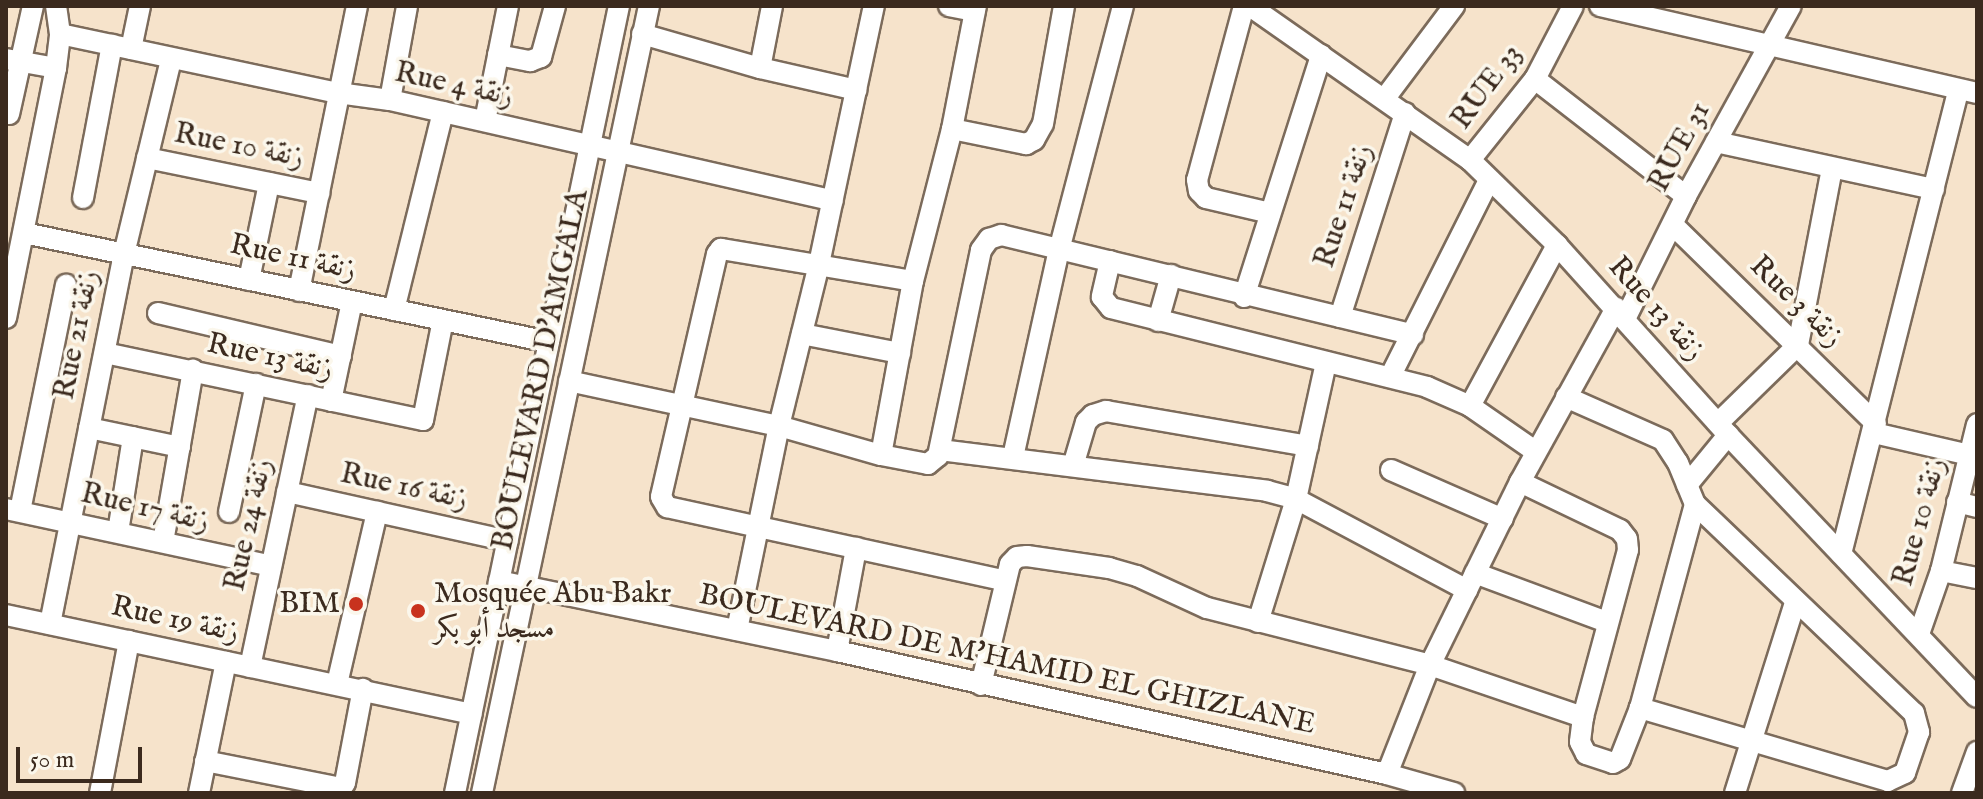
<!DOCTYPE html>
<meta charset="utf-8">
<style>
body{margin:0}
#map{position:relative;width:1983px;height:799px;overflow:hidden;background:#f6e3cb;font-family:"IM FELL English",Amiri,serif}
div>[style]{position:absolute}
.roads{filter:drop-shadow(2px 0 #7c6b5b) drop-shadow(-2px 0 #7c6b5b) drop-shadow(0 2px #7c6b5b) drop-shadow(0 -2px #7c6b5b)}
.minor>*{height:20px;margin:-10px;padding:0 10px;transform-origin:10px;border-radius:10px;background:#fff}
.dots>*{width:22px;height:22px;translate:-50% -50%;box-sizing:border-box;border:4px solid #fbf7ec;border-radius:50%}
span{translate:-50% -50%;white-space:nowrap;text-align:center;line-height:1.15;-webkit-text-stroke:7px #fbf7ec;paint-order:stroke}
.street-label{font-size:30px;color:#3b2a1e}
.poi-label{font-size:30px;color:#3b2a1e}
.left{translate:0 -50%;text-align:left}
.right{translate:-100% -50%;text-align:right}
.frame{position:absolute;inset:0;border:8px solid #3b2a1e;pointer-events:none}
.scale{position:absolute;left:16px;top:747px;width:126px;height:36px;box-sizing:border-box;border:4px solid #3b2a1e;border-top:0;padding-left:10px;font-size:24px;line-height:28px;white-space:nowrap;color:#3b2a1e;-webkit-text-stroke:6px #fbf7ec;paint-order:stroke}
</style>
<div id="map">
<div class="roads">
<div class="minor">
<i style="left:949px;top:6px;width:26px;rotate:11deg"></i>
<i style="left:1244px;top:6px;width:180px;rotate:105.1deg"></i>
<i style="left:1197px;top:180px;width:11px;rotate:80deg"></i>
<i style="left:1199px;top:191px;width:10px;rotate:45deg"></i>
<i style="left:1206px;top:198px;width:66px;rotate:13.2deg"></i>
<i style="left:1250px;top:6px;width:269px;rotate:35deg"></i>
<i style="left:1470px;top:160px;width:122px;rotate:44.3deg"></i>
<i style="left:1557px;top:245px;width:256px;rotate:48deg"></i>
<i style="left:1728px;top:435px;width:361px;rotate:46.5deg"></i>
<i style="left:1600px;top:6px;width:387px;rotate:13deg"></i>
<i style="left:60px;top:34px;width:284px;rotate:12deg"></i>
<i style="left:338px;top:93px;width:52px;rotate:7.7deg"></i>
<i style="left:390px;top:100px;width:454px;rotate:12.8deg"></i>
<i style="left:642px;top:34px;width:123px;rotate:16.1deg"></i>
<i style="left:760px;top:68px;width:99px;rotate:12.8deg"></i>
<i style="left:131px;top:49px;width:44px;rotate:-78.2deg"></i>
<i style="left:498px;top:55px;width:33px;rotate:11deg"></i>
<i style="left:530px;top:61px;width:12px;rotate:-20deg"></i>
<i style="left:541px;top:57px;width:53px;rotate:-74.6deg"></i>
<i style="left:6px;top:59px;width:51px;rotate:10.2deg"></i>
<i style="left:760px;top:68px;width:63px;rotate:-79deg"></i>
<i style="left:1535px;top:79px;width:191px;rotate:37.8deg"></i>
<i style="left:1385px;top:98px;width:115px;rotate:-53.1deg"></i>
<i style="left:390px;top:100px;width:96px;rotate:-79.7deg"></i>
<i style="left:9px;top:114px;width:111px;rotate:-77.5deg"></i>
<i style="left:485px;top:121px;width:117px;rotate:-78.7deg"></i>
<i style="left:952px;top:129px;width:76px;rotate:11.5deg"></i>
<i style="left:1026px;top:144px;width:9px;rotate:-27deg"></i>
<i style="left:1034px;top:140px;width:18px;rotate:-61deg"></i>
<i style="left:1043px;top:124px;width:120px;rotate:-79.9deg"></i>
<i style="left:1716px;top:142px;width:223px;rotate:12.2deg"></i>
<i style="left:147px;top:158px;width:176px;rotate:11.5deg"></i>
<i style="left:1470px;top:160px;width:104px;rotate:-51.3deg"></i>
<i style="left:1535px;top:79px;width:82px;rotate:-62.5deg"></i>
<i style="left:83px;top:198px;width:156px;rotate:-79.3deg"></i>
<i style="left:1673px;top:225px;width:284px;rotate:44.4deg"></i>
<i style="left:24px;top:233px;width:536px;rotate:11.73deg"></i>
<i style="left:1110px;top:261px;width:37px;rotate:103deg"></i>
<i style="left:1102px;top:297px;width:14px;rotate:51deg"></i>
<i style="left:1111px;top:308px;width:326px;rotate:14deg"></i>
<i style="left:1427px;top:387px;width:47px;rotate:23.8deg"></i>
<i style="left:1470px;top:406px;width:79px;rotate:34.7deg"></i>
<i style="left:249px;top:280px;width:99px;rotate:-78.3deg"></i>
<i style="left:913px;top:281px;width:195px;rotate:-170.5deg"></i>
<i style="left:721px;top:249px;width:6px;rotate:129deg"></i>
<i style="left:717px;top:254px;width:249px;rotate:103deg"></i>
<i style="left:661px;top:497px;width:12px;rotate:59deg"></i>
<i style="left:667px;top:507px;width:346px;rotate:12.3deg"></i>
<i style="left:299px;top:291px;width:291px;rotate:-78.5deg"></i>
<i style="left:1244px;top:297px;width:254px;rotate:-72.3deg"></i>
<i style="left:394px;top:310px;width:204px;rotate:-76.1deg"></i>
<i style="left:158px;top:313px;width:188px;rotate:13.2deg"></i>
<i style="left:1340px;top:317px;width:214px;rotate:-72.3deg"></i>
<i style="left:6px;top:318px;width:255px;rotate:-78.7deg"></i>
<i style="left:56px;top:68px;width:34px;rotate:-83deg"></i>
<i style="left:60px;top:34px;width:28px;rotate:-98deg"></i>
<i style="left:1625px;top:319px;width:137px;rotate:-63.6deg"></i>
<i style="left:1686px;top:196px;width:217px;rotate:-61.1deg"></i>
<i style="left:1158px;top:321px;width:48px;rotate:-74.2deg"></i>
<i style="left:802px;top:334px;width:100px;rotate:11deg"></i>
<i style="left:105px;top:353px;width:325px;rotate:11.9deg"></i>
<i style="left:423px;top:420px;width:102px;rotate:-78.7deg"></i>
<i style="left:1390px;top:377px;width:220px;rotate:-63.3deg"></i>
<i style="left:569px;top:381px;width:215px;rotate:12.1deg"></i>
<i style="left:779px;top:426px;width:106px;rotate:15.9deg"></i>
<i style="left:881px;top:455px;width:48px;rotate:10.8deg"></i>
<i style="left:928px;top:464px;width:13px;rotate:-39deg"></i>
<i style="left:938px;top:456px;width:210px;rotate:-78.2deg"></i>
<i style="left:981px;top:250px;width:14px;rotate:-54deg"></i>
<i style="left:989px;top:239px;width:13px;rotate:-18deg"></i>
<i style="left:1001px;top:235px;width:424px;rotate:13.6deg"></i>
<i style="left:1566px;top:397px;width:106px;rotate:23.9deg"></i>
<i style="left:1663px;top:440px;width:27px;rotate:57deg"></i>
<i style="left:1678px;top:463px;width:44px;rotate:67.5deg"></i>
<i style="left:1695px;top:504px;width:303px;rotate:43.7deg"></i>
<i style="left:1914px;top:713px;width:20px;rotate:75deg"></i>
<i style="left:1919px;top:732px;width:43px;rotate:108.9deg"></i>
<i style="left:1905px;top:773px;width:19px;rotate:155deg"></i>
<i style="left:1888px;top:781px;width:259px;rotate:-163.6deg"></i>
<i style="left:331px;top:401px;width:102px;rotate:-78.1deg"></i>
<i style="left:1470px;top:406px;width:183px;rotate:-61.6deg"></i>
<i style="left:1718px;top:423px;width:112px;rotate:-44.3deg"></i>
<i style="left:1798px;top:345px;width:179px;rotate:-79.1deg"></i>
<i style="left:89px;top:428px;width:93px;rotate:11.8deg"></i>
<i style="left:1874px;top:433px;width:98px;rotate:13deg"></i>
<i style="left:940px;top:450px;width:330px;rotate:7.1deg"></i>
<i style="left:1267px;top:491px;width:30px;rotate:15deg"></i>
<i style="left:1296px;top:499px;width:194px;rotate:28deg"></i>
<i style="left:881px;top:455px;width:177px;rotate:-79.6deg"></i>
<i style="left:913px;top:281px;width:157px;rotate:-75.6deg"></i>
<i style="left:952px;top:129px;width:125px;rotate:-79deg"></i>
<i style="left:1013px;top:457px;width:212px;rotate:-77.5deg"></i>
<i style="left:1059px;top:250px;width:252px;rotate:-75.3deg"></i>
<i style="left:1073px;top:466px;width:46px;rotate:-73.5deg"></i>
<i style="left:1086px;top:422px;width:10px;rotate:-45deg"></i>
<i style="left:1093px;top:415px;width:14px;rotate:-17deg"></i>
<i style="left:1106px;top:411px;width:205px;rotate:9.8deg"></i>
<i style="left:1391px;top:470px;width:122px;rotate:23.6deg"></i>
<i style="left:1520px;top:482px;width:111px;rotate:25.6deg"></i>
<i style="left:1620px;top:530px;width:11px;rotate:52deg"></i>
<i style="left:1627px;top:539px;width:11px;rotate:85deg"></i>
<i style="left:1628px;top:550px;width:173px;rotate:105.1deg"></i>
<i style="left:1583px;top:717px;width:25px;rotate:97deg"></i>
<i style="left:1580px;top:742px;width:13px;rotate:63deg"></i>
<i style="left:1586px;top:754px;width:28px;rotate:18deg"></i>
<i style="left:1613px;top:763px;width:8px;rotate:-30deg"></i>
<i style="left:1620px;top:759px;width:55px;rotate:-68.6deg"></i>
<i style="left:1640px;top:708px;width:211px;rotate:-74.9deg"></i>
<i style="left:1687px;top:485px;width:65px;rotate:-50.6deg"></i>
<i style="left:287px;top:492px;width:226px;rotate:12.5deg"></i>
<i style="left:1957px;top:502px;width:21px;rotate:14deg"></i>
<i style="left:6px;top:509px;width:271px;rotate:12.1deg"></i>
<i style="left:20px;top:511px;width:231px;rotate:-78.5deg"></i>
<i style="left:229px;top:512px;width:131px;rotate:-78.1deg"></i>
<i style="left:118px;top:532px;width:96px;rotate:-81deg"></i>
<i style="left:163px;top:542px;width:175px;rotate:-80.1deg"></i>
<i style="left:1841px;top:554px;width:479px;rotate:-75.8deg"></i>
<i style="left:1941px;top:571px;width:37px;rotate:11deg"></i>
<i style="left:1475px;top:573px;width:141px;rotate:20.4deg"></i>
<i style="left:499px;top:581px;width:345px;rotate:11.7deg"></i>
<i style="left:837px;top:651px;width:564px;rotate:12.61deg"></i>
<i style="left:1387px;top:774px;width:70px;rotate:15.8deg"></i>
<i style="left:6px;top:615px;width:476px;rotate:12deg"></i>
<i style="left:1258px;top:622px;width:129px;rotate:-72.8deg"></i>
<i style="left:1296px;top:499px;width:140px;rotate:-77.6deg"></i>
<i style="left:50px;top:624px;width:377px;rotate:-78.7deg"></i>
<i style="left:124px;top:254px;width:201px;rotate:-76.4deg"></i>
<i style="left:737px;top:630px;width:208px;rotate:-78.4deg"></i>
<i style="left:779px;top:426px;width:167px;rotate:-76.1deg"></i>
<i style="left:819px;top:264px;width:264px;rotate:-78deg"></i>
<i style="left:1919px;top:634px;width:67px;rotate:-70.8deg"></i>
<i style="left:1941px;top:571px;width:151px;rotate:-76.2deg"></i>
<i style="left:837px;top:651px;width:105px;rotate:-79.5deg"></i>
<i style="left:250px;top:667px;width:278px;rotate:-78deg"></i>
<i style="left:337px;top:684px;width:177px;rotate:-76.9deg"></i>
<i style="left:981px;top:685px;width:124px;rotate:-76.5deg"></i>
<i style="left:1010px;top:564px;width:10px;rotate:-45deg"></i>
<i style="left:1017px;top:557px;width:10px;rotate:-6deg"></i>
<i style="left:1027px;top:556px;width:83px;rotate:8.3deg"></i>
<i style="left:1109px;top:568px;width:29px;rotate:16deg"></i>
<i style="left:1137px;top:576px;width:77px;rotate:24.6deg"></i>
<i style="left:1207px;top:608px;width:230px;rotate:14.3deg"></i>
<i style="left:1430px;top:665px;width:162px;rotate:18.8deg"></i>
<i style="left:205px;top:761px;width:139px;rotate:11.2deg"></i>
<i style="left:341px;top:788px;width:6px;rotate:-51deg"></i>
<i style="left:345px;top:783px;width:96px;rotate:-79.2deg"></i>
<i style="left:1387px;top:774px;width:117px;rotate:-68.5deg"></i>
<i style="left:1430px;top:665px;width:204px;rotate:-63.8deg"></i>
<i style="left:1520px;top:482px;width:199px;rotate:-61.1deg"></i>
<i style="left:100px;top:793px;width:155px;rotate:-79.2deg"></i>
<i style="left:199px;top:793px;width:134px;rotate:-78.4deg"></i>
<i style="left:455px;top:793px;width:804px;rotate:-78.23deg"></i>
<i style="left:482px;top:793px;width:805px;rotate:-78.02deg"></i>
<i style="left:1735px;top:793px;width:199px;rotate:-72.5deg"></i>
<i style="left:1962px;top:793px;width:44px;rotate:-69.9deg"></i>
</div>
</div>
<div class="dots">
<i style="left:356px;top:604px;background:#c8321e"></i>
<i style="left:418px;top:611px;background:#c8321e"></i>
</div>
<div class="street-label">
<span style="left:454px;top:85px;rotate:12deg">Rue 4 زنقة</span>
<span style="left:1487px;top:87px;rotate:-54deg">RUE 33</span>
<span style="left:239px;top:146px;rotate:11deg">Rue 10 زنقة</span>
<span style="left:1680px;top:147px;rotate:-62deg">RUE 31</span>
<span style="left:1344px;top:206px;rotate:-72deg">Rue 11 زنقة</span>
<span style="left:293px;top:258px;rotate:12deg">Rue 11 زنقة</span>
<span style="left:1796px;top:302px;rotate:44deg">Rue 3 زنقة</span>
<span style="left:1656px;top:309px;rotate:48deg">Rue 13 زنقة</span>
<span style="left:77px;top:335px;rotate:-79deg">Rue 21 زنقة</span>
<span style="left:270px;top:357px;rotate:12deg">Rue 13 زنقة</span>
<span style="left:541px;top:370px;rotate:-78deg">BOULEVARD D'AMGALA</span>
<span style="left:404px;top:487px;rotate:12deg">Rue 16 زنقة</span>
<span style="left:145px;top:508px;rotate:13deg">Rue 17 زنقة</span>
<span style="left:1920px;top:522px;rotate:-75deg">Rue 10 زنقة</span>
<span style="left:249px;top:525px;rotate:-78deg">Rue 24 زنقة</span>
<span style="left:175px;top:620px;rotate:12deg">Rue 19 زنقة</span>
<span style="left:1007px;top:660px;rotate:12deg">BOULEVARD DE M'HAMID EL GHIZLANE</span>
</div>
<div class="poi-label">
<span class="left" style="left:434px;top:611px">Mosquée Abu Bakr<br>مسجد أبو بكر</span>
<span class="right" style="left:340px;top:604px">BIM</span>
</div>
<div class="frame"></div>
<div class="scale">50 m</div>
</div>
